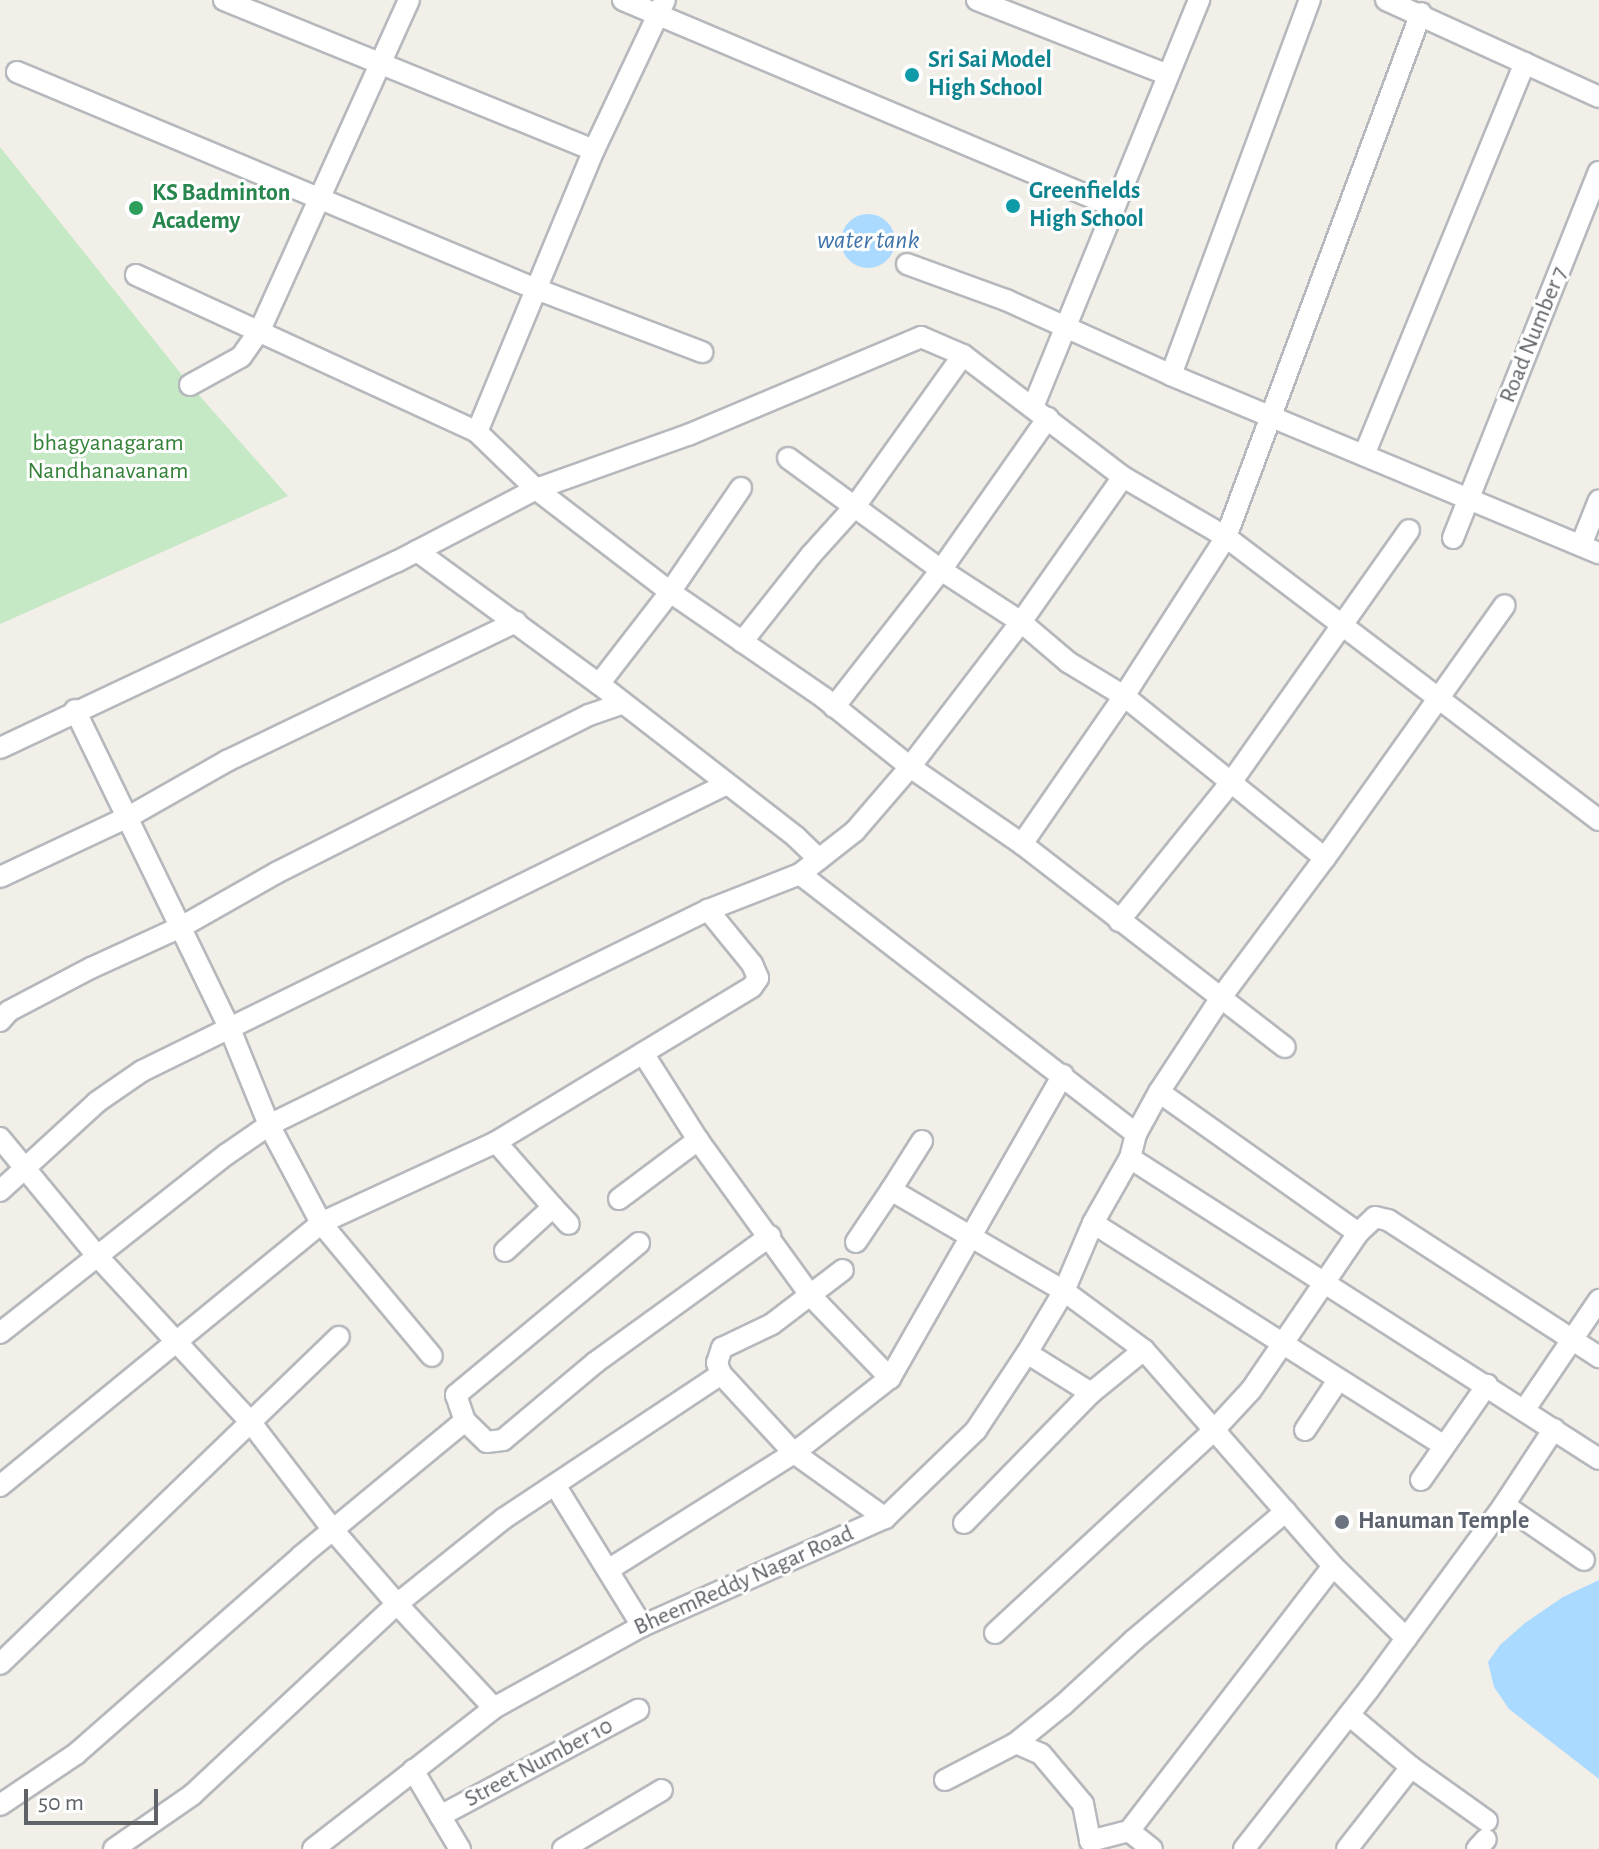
<!DOCTYPE html>
<style>
body{margin:0}
#map{position:relative;width:1599px;height:1849px;overflow:hidden;background:#f1efe8;font-family:"Alegreya Sans",sans-serif}
div>[style]{position:absolute}
.green>*{inset:0;background:#c5e8c5}
.water>*{inset:0;background:#aadaff}
.round{border-radius:50%}
.roads{filter:drop-shadow(2px 0 #b5b8bc) drop-shadow(-2px 0 #b5b8bc) drop-shadow(0 2px #b5b8bc) drop-shadow(0 -2px #b5b8bc)}
.minor>*{height:20px;margin:-10px;padding:0 10px;transform-origin:10px;border-radius:10px;background:#fff}
.dots>*{width:22px;height:22px;translate:-50% -50%;box-sizing:border-box;border:4px solid #fff;border-radius:50%}
span{translate:-50% -50%;white-space:nowrap;text-align:center;line-height:1.15;-webkit-text-stroke:6px #fff;paint-order:stroke}
.culture-label{font-size:24px;color:#0d838f;font-weight:700}
.left{translate:0 -50%;text-align:left}
.leisure-label{font-size:24px;color:#27864d;font-weight:700}
.street-label{font-size:24px;color:#5f6368}
.park-label{font-size:24px;color:#348238}
.worship-label{font-size:24px;color:#5b616d;font-weight:700}
.water-label{font-size:26px;color:#4174aa;font-style:italic}
.scale{position:absolute;left:24px;top:1789px;width:134px;height:36px;box-sizing:border-box;border:4px solid #5f6368;border-top:0;padding-left:10px;font-size:24px;line-height:28px;white-space:nowrap;color:#5f6368;-webkit-text-stroke:6px #fff;paint-order:stroke}
</style>
<div id="map">
<div class="green">
<i style="clip-path:polygon(0 147px,190px 385px,288px 496px,0 624px)"></i>
</div>
<div class="water">
<i class="round" style="left:841px;top:214px;width:54px;height:54px"></i>
<i style="clip-path:polygon(1599px 1580px,1599px 1779px,1509px 1709px,1494px 1687px,1488px 1662px,1500px 1645px,1525px 1623px,1563px 1597px)"></i>
</div>
<div class="roads">
<div class="minor">
<i style="left:224px;top:0;width:399px;rotate:22.1deg"></i>
<i style="left:623px;top:0;width:531px;rotate:22.84deg"></i>
<i style="left:977px;top:0;width:205px;rotate:21.4deg"></i>
<i style="left:1386px;top:0;width:234px;rotate:24.5deg"></i>
<i style="left:17px;top:72px;width:563px;rotate:22.69deg"></i>
<i style="left:536px;top:289px;width:178px;rotate:20.8deg"></i>
<i style="left:907px;top:264px;width:105px;rotate:20deg"></i>
<i style="left:1006px;top:300px;width:181px;rotate:24.4deg"></i>
<i style="left:1171px;top:375px;width:464px;rotate:22.6deg"></i>
<i style="left:136px;top:275px;width:375px;rotate:24.7deg"></i>
<i style="left:477px;top:432px;width:305px;rotate:-67.5deg"></i>
<i style="left:594px;top:150px;width:166px;rotate:-64.7deg"></i>
<i style="left:1171px;top:375px;width:400px;rotate:-69.7deg"></i>
<i style="left:190px;top:385px;width:58px;rotate:-28.8deg"></i>
<i style="left:241px;top:357px;width:33px;rotate:-55deg"></i>
<i style="left:260px;top:330px;width:362px;rotate:-65.7deg"></i>
<i style="left:1033px;top:407px;width:440px;rotate:-67.8deg"></i>
<i style="left:477px;top:432px;width:82px;rotate:44deg"></i>
<i style="left:536px;top:489px;width:169px;rotate:37.5deg"></i>
<i style="left:670px;top:592px;width:187px;rotate:34.5deg"></i>
<i style="left:824px;top:698px;width:110px;rotate:38.7deg"></i>
<i style="left:910px;top:767px;width:136px;rotate:34.5deg"></i>
<i style="left:1022px;top:844px;width:332px;rotate:37.7deg"></i>
<i style="left:1364px;top:455px;width:424px;rotate:-67.7deg"></i>
<i style="left:788px;top:458px;width:190px;rotate:36.2deg"></i>
<i style="left:941px;top:570px;width:95px;rotate:33deg"></i>
<i style="left:1021px;top:622px;width:62px;rotate:40.4deg"></i>
<i style="left:1068px;top:662px;width:66px;rotate:31.3deg"></i>
<i style="left:1124px;top:696px;width:258px;rotate:38.9deg"></i>
<i style="left:1453px;top:538px;width:394px;rotate:-68.3deg"></i>
<i style="left:1581px;top:545px;width:48px;rotate:-68.2deg"></i>
<i style="left:417px;top:551px;width:225px;rotate:36.2deg"></i>
<i style="left:599px;top:684px;width:249px;rotate:37.8deg"></i>
<i style="left:796px;top:837px;width:32px;rotate:44deg"></i>
<i style="left:742px;top:642px;width:111px;rotate:-51.6deg"></i>
<i style="left:811px;top:555px;width:67px;rotate:-48deg"></i>
<i style="left:856px;top:505px;width:184px;rotate:-54.5deg"></i>
<i style="left:599px;top:684px;width:116px;rotate:-52.3deg"></i>
<i style="left:670px;top:592px;width:126px;rotate:-55.7deg"></i>
<i style="left:834px;top:707px;width:174px;rotate:-52deg"></i>
<i style="left:941px;top:570px;width:186px;rotate:-54.9deg"></i>
<i style="left:75px;top:710px;width:355px;rotate:64.1deg"></i>
<i style="left:230px;top:1029px;width:104px;rotate:67.9deg"></i>
<i style="left:269px;top:1125px;width:111px;rotate:62deg"></i>
<i style="left:321px;top:1223px;width:173px;rotate:50.2deg"></i>
<i style="left:0;top:748px;width:438px;rotate:-25.2deg"></i>
<i style="left:396px;top:562px;width:158px;rotate:-27.5deg"></i>
<i style="left:536px;top:489px;width:161px;rotate:-19.6deg"></i>
<i style="left:688px;top:435px;width:253px;rotate:-22.8deg"></i>
<i style="left:921px;top:337px;width:46px;rotate:23.2deg"></i>
<i style="left:963px;top:355px;width:201px;rotate:37.3deg"></i>
<i style="left:1123px;top:477px;width:119px;rotate:30.2deg"></i>
<i style="left:1226px;top:537px;width:468px;rotate:37.2deg"></i>
<i style="left:1022px;top:844px;width:180px;rotate:-55.4deg"></i>
<i style="left:1124px;top:696px;width:189px;rotate:-57.3deg"></i>
<i style="left:1226px;top:537px;width:559px;rotate:-69.59deg"></i>
<i style="left:800px;top:874px;width:425px;rotate:37.7deg"></i>
<i style="left:1136px;top:1134px;width:48px;rotate:-61.3deg"></i>
<i style="left:1159px;top:1092px;width:115px;rotate:-56.7deg"></i>
<i style="left:1222px;top:996px;width:172px;rotate:-53.3deg"></i>
<i style="left:1325px;top:858px;width:310px;rotate:-54.6deg"></i>
<i style="left:0;top:877px;width:144px;rotate:-25.1deg"></i>
<i style="left:130px;top:816px;width:112px;rotate:-29.6deg"></i>
<i style="left:227px;top:761px;width:321px;rotate:-25.7deg"></i>
<i style="left:1119px;top:921px;width:180px;rotate:-51.1deg"></i>
<i style="left:1232px;top:781px;width:307px;rotate:-54.8deg"></i>
<i style="left:0;top:1021px;width:13px;rotate:-48deg"></i>
<i style="left:9px;top:1011px;width:93px;rotate:-27.7deg"></i>
<i style="left:91px;top:968px;width:99px;rotate:-24.5deg"></i>
<i style="left:181px;top:927px;width:109px;rotate:-29.6deg"></i>
<i style="left:276px;top:873px;width:351px;rotate:-26.8deg"></i>
<i style="left:589px;top:715px;width:36px;rotate:-19deg"></i>
<i style="left:643px;top:1053px;width:103px;rotate:57.7deg"></i>
<i style="left:698px;top:1140px;width:193px;rotate:54.1deg"></i>
<i style="left:811px;top:1296px;width:114px;rotate:46.1deg"></i>
<i style="left:1159px;top:1092px;width:244px;rotate:35.3deg"></i>
<i style="left:1358px;top:1233px;width:23px;rotate:-43deg"></i>
<i style="left:1375px;top:1217px;width:13px;rotate:13deg"></i>
<i style="left:1388px;top:1220px;width:252px;rotate:33deg"></i>
<i style="left:0;top:1138px;width:156px;rotate:50.5deg"></i>
<i style="left:99px;top:1258px;width:226px;rotate:47.3deg"></i>
<i style="left:252px;top:1424px;width:133px;rotate:52.6deg"></i>
<i style="left:333px;top:1530px;width:98px;rotate:49.1deg"></i>
<i style="left:397px;top:1604px;width:142px;rotate:47deg"></i>
<i style="left:496px;top:1142px;width:86px;rotate:48.8deg"></i>
<i style="left:553px;top:1207px;width:65px;rotate:137.5deg"></i>
<i style="left:1130px;top:1158px;width:557px;rotate:32.69deg"></i>
<i style="left:891px;top:1190px;width:58px;rotate:-57.7deg"></i>
<i style="left:0;top:1191px;width:132px;rotate:-42.5deg"></i>
<i style="left:97px;top:1102px;width:55px;rotate:-34.6deg"></i>
<i style="left:142px;top:1071px;width:652px;rotate:-26.13deg"></i>
<i style="left:619px;top:1199px;width:99px;rotate:-36.8deg"></i>
<i style="left:553px;top:1207px;width:23px;rotate:47deg"></i>
<i style="left:1093px;top:1223px;width:416px;rotate:32.4deg"></i>
<i style="left:856px;top:1242px;width:63px;rotate:-56.1deg"></i>
<i style="left:891px;top:1190px;width:200px;rotate:30.3deg"></i>
<i style="left:1064px;top:1291px;width:99px;rotate:36.4deg"></i>
<i style="left:1144px;top:1350px;width:287px;rotate:48.8deg"></i>
<i style="left:1333px;top:1566px;width:103px;rotate:44.6deg"></i>
<i style="left:639px;top:1243px;width:238px;rotate:140.3deg"></i>
<i style="left:456px;top:1395px;width:28px;rotate:71deg"></i>
<i style="left:465px;top:1421px;width:30px;rotate:44deg"></i>
<i style="left:487px;top:1442px;width:16px;rotate:-7deg"></i>
<i style="left:503px;top:1440px;width:121px;rotate:-40deg"></i>
<i style="left:596px;top:1362px;width:215px;rotate:-35.9deg"></i>
<i style="left:0;top:1333px;width:289px;rotate:-38.3deg"></i>
<i style="left:227px;top:1154px;width:51px;rotate:-34.6deg"></i>
<i style="left:269px;top:1125px;width:489px;rotate:-26.1deg"></i>
<i style="left:708px;top:910px;width:99px;rotate:-21.4deg"></i>
<i style="left:800px;top:874px;width:70px;rotate:-38deg"></i>
<i style="left:855px;top:831px;width:84px;rotate:-49.3deg"></i>
<i style="left:910px;top:767px;width:183px;rotate:-52.6deg"></i>
<i style="left:1021px;top:622px;width:177px;rotate:-54.9deg"></i>
<i style="left:721px;top:1374px;width:108px;rotate:47.3deg"></i>
<i style="left:794px;top:1453px;width:112px;rotate:35.5deg"></i>
<i style="left:1091px;top:1393px;width:68px;rotate:-39.1deg"></i>
<i style="left:1525px;top:1409px;width:132px;rotate:-55.8deg"></i>
<i style="left:1305px;top:1430px;width:60px;rotate:-56.6deg"></i>
<i style="left:1421px;top:1480px;width:116px;rotate:-55.2deg"></i>
<i style="left:555px;top:1485px;width:166px;rotate:58.3deg"></i>
<i style="left:0;top:1486px;width:415px;rotate:-39.3deg"></i>
<i style="left:321px;top:1223px;width:193px;rotate:-24.8deg"></i>
<i style="left:496px;top:1142px;width:299px;rotate:-31.2deg"></i>
<i style="left:752px;top:987px;width:11px;rotate:-56deg"></i>
<i style="left:758px;top:978px;width:15px;rotate:-113deg"></i>
<i style="left:752px;top:964px;width:70px;rotate:-129.2deg"></i>
<i style="left:1504px;top:1505px;width:97px;rotate:34.5deg"></i>
<i style="left:964px;top:1523px;width:182px;rotate:-45.7deg"></i>
<i style="left:1091px;top:1393px;width:75px;rotate:-148deg"></i>
<i style="left:608px;top:1570px;width:220px;rotate:-32.2deg"></i>
<i style="left:794px;top:1453px;width:122px;rotate:-38deg"></i>
<i style="left:890px;top:1378px;width:349px;rotate:-60.3deg"></i>
<i style="left:995px;top:1633px;width:299px;rotate:-42.8deg"></i>
<i style="left:1214px;top:1430px;width:54px;rotate:-47.2deg"></i>
<i style="left:1251px;top:1390px;width:190px;rotate:-55.7deg"></i>
<i style="left:0;top:1664px;width:471px;rotate:-44deg"></i>
<i style="left:1016px;top:1743px;width:27px;rotate:24deg"></i>
<i style="left:1041px;top:1754px;width:65px;rotate:50deg"></i>
<i style="left:1083px;top:1804px;width:38px;rotate:79deg"></i>
<i style="left:1090px;top:1841px;width:40px;rotate:-14.4deg"></i>
<i style="left:1129px;top:1831px;width:334px;rotate:-52.4deg"></i>
<i style="left:1411px;top:1767px;width:93px;rotate:35.4deg"></i>
<i style="left:413px;top:1770px;width:92px;rotate:59.3deg"></i>
<i style="left:945px;top:1780px;width:80px;rotate:-27.5deg"></i>
<i style="left:1016px;top:1743px;width:60px;rotate:-39deg"></i>
<i style="left:1063px;top:1705px;width:96px;rotate:-42.5deg"></i>
<i style="left:1134px;top:1640px;width:199px;rotate:-40.3deg"></i>
<i style="left:0;top:1805px;width:92px;rotate:-33.9deg"></i>
<i style="left:76px;top:1754px;width:300px;rotate:-41.3deg"></i>
<i style="left:301px;top:1556px;width:212px;rotate:-39.5deg"></i>
<i style="left:440px;top:1816px;width:225px;rotate:-28.2deg"></i>
<i style="left:1129px;top:1831px;width:29px;rotate:38deg"></i>
<i style="left:114px;top:1849px;width:95px;rotate:-34.7deg"></i>
<i style="left:192px;top:1795px;width:280px;rotate:-43deg"></i>
<i style="left:397px;top:1604px;width:136px;rotate:-38.7deg"></i>
<i style="left:503px;top:1519px;width:262px;rotate:-33.6deg"></i>
<i style="left:721px;top:1374px;width:12px;rotate:-110deg"></i>
<i style="left:717px;top:1363px;width:16px;rotate:-72deg"></i>
<i style="left:722px;top:1348px;width:55px;rotate:-25.6deg"></i>
<i style="left:772px;top:1324px;width:89px;rotate:-37.3deg"></i>
<i style="left:313px;top:1849px;width:229px;rotate:-37.9deg"></i>
<i style="left:494px;top:1708px;width:169px;rotate:-29deg"></i>
<i style="left:642px;top:1626px;width:266px;rotate:-24deg"></i>
<i style="left:885px;top:1518px;width:127px;rotate:-44deg"></i>
<i style="left:976px;top:1430px;width:92px;rotate:-56.5deg"></i>
<i style="left:1027px;top:1353px;width:72px;rotate:-59.2deg"></i>
<i style="left:1064px;top:1291px;width:74px;rotate:-66.9deg"></i>
<i style="left:1093px;top:1223px;width:75px;rotate:-60.4deg"></i>
<i style="left:1130px;top:1158px;width:25px;rotate:-76deg"></i>
<i style="left:563px;top:1849px;width:115px;rotate:-30.8deg"></i>
<i style="left:1244px;top:1849px;width:203px;rotate:-52deg"></i>
<i style="left:1369px;top:1689px;width:228px;rotate:-53.7deg"></i>
<i style="left:1504px;top:1505px;width:91px;rotate:-56.7deg"></i>
<i style="left:1347px;top:1849px;width:104px;rotate:-52deg"></i>
<i style="left:1411px;top:1767px;width:81px;rotate:-140deg"></i>
<i style="left:1477px;top:1849px;width:13px;rotate:-48deg"></i>
</div>
</div>
<div class="dots">
<i style="left:912px;top:75px;background:#0f9aa8"></i>
<i style="left:1013px;top:206px;background:#0f9aa8"></i>
<i style="left:136px;top:208px;background:#2e9e5b"></i>
<i style="left:1342px;top:1522px;background:#6b7280"></i>
</div>
<div class="culture-label">
<span class="left" style="left:928px;top:75px">Sri Sai Model<br>High School</span>
<span class="left" style="left:1029px;top:206px">Greenfields<br>High School</span>
</div>
<div class="leisure-label">
<span class="left" style="left:152px;top:208px">KS Badminton<br>Academy</span>
</div>
<div class="street-label">
<span style="left:1534px;top:335px;rotate:-68deg">Road Number 7</span>
<span style="left:744px;top:1581px;rotate:-24deg">BheemReddy Nagar Road</span>
<span style="left:539px;top:1763px;rotate:-28deg">Street Number 10</span>
</div>
<div class="park-label">
<span style="left:108px;top:458px">bhagyanagaram<br>Nandhanavanam</span>
</div>
<div class="worship-label">
<span class="left" style="left:1358px;top:1522px">Hanuman Temple</span>
</div>
<div class="water-label">
<span style="left:868px;top:241px">water tank</span>
</div>
<div class="scale">50 m</div>
</div>
